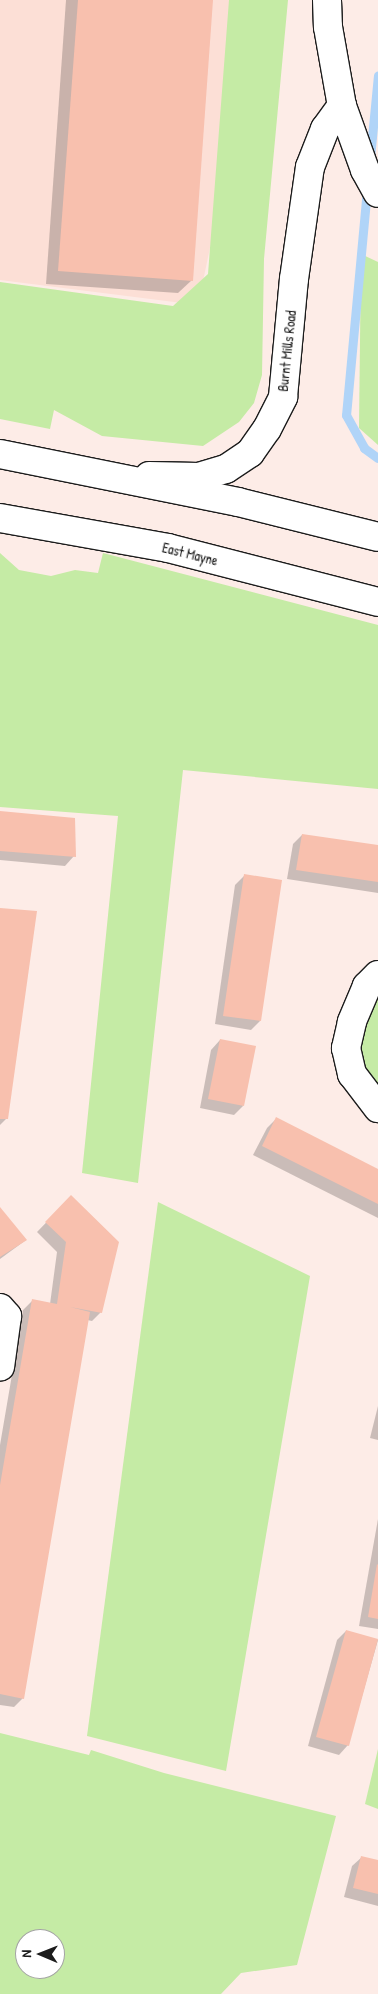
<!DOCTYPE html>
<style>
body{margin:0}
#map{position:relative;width:378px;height:1994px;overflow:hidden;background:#fdece7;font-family:"Patrick Hand",sans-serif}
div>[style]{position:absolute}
.built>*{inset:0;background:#fcdfd6}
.green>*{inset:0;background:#c5eba5}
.shadow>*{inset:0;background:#0003}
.stream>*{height:9px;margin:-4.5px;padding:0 4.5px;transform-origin:4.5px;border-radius:4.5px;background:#b0d4f8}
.building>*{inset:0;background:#f8c0ae}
.roads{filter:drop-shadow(1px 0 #1c1c1c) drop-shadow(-1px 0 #1c1c1c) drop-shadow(0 1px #1c1c1c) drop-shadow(0 -1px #1c1c1c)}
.minor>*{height:28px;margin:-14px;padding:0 14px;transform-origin:14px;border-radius:14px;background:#fff}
.tertiary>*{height:28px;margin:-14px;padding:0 14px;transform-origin:14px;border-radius:14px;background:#fff}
.primary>*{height:28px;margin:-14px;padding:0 14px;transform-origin:14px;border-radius:14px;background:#fff}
span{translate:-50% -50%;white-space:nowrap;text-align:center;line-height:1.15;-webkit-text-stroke:4.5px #fff;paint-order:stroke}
.street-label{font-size:14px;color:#1c1c1c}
.north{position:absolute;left:15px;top:1929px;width:50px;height:50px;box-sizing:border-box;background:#fff;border:1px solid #a4a4a4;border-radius:50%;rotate:271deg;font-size:14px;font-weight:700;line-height:20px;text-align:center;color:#1c1c1c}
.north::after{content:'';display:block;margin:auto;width:18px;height:22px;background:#1c1c1c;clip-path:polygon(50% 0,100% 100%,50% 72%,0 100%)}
</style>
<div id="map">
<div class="built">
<i style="clip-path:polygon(0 0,262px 0,198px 305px,0 280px)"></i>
</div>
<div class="green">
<i style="clip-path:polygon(229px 0,288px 0,264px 259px,262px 375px,254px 403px,239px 422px,203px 446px,102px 436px,54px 410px,50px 429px,0 419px,0 282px,173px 306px,208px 274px)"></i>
<i style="clip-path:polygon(361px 254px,378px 262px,378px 445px,359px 428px)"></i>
<i style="clip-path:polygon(0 553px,19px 570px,51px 576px,75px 570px,98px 573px,103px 553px,378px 625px,378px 789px,183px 770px,138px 1183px,82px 1173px,118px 816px,0 807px)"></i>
<i style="clip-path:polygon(378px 989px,378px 1087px,368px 1079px,356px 1053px,364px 1017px)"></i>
<i style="clip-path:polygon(158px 1202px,310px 1276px,226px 1771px,87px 1736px)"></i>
<i style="clip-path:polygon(evenodd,0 1733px,89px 1755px,91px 1750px,164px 1773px,336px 1816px,297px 1965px,241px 1973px,221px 1994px,0 1994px,0 1733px,25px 1939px,55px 1939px,55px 1969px,25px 1969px,25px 1939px)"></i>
<i style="clip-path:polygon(378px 1749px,378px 1809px,365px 1804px)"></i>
</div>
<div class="shadow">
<i style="clip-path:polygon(66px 0,212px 0,192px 280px,178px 293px,46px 284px)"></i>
<i style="clip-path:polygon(0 813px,74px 856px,65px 866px,0 860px)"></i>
<i style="clip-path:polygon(302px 835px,378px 846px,378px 893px,287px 879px,293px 844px)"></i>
<i style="clip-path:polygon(244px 876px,260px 1021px,251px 1030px,215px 1024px,235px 885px)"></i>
<i style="clip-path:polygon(0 910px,7px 1118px,0 1125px)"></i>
<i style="clip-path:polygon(220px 1040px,243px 1106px,234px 1115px,200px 1108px,211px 1050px)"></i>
<i style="clip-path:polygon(276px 1119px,378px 1170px,378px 1218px,253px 1155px,267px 1128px)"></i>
<i style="clip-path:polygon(71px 1197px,101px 1312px,92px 1321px,87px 1320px,23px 1698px,14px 1707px,0 1705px,0 1445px,23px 1310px,33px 1300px,50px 1304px,57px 1252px,37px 1232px)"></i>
<i style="clip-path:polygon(0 1209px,26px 1240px,0 1259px)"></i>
<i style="clip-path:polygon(378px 1406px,378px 1440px,370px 1438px)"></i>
<i style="clip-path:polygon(378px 1519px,378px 1629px,359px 1626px)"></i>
<i style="clip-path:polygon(346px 1631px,378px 1640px,348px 1745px,339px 1755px,308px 1746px,337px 1640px)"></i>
<i style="clip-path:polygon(362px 1857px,378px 1862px,378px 1906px,344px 1897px,352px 1866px)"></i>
</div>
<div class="stream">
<i style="left:370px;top:158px;width:83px;rotate:-84.5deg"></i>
<i style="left:367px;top:189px;width:227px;rotate:95.3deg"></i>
<i style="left:346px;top:415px;width:38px;rotate:61deg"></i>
<i style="left:364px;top:448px;width:17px;rotate:36deg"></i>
</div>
<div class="building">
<i style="clip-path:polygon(78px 0,213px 0,193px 281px,58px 271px)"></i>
<i style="clip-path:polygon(0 811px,75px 818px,76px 857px,0 851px)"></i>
<i style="clip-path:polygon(302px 834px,378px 845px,378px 882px,296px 870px)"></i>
<i style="clip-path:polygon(244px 874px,282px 880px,261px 1021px,223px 1016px)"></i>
<i style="clip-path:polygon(0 908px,37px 911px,8px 1119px,0 1119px)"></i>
<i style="clip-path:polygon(220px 1039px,256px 1046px,244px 1106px,208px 1099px)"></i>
<i style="clip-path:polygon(276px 1117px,378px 1169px,378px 1204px,262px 1146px)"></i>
<i style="clip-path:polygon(71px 1195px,119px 1242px,102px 1313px,70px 1307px,90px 1312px,24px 1699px,0 1694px,0 1485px,32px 1299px,57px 1304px,66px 1242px,45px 1222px)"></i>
<i style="clip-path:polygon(0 1207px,27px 1240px,0 1257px)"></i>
<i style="clip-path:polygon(377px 1564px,378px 1565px,378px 1619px,368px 1617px)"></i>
<i style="clip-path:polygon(346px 1630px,378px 1639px,349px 1746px,316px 1737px)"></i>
<i style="clip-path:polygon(361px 1856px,378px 1860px,378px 1894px,353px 1888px)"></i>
</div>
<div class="roads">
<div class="minor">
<i style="left:378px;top:975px;width:16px;rotate:135deg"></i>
<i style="left:367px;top:986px;width:39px;rotate:113deg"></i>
<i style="left:352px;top:1022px;width:27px;rotate:103deg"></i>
<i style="left:346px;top:1048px;width:27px;rotate:77deg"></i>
<i style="left:352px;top:1074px;width:43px;rotate:52.6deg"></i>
<i style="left:0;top:1308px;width:11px;rotate:49deg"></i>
<i style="left:7px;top:1316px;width:51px;rotate:97.8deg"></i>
</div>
<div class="tertiary">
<i style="left:327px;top:0;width:27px;rotate:88deg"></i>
<i style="left:328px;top:27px;width:80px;rotate:80deg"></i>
<i style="left:342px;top:106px;width:68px;rotate:70.2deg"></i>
<i style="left:365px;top:170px;width:26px;rotate:61deg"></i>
<i style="left:149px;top:476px;width:50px;rotate:1.1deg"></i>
<i style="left:199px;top:477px;width:28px;rotate:-17deg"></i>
<i style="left:226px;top:469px;width:29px;rotate:-34deg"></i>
<i style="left:250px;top:453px;width:29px;rotate:-55deg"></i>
<i style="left:267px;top:429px;width:36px;rotate:-63deg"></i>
<i style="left:283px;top:397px;width:119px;rotate:-84.7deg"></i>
<i style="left:294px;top:279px;width:113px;rotate:-81.9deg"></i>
<i style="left:310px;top:167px;width:41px;rotate:-68.5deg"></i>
<i style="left:325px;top:129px;width:29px;rotate:-54deg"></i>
</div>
<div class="primary">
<i style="left:0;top:454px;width:243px;rotate:11.4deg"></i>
<i style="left:238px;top:502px;width:144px;rotate:14deg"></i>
<i style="left:0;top:518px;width:171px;rotate:10.1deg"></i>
<i style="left:168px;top:548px;width:217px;rotate:14.4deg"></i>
</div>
</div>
<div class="street-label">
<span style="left:287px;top:351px;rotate:-84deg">Burnt Mills Road</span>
<span style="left:190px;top:554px;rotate:14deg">East Mayne</span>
</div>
<div class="north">N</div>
</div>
